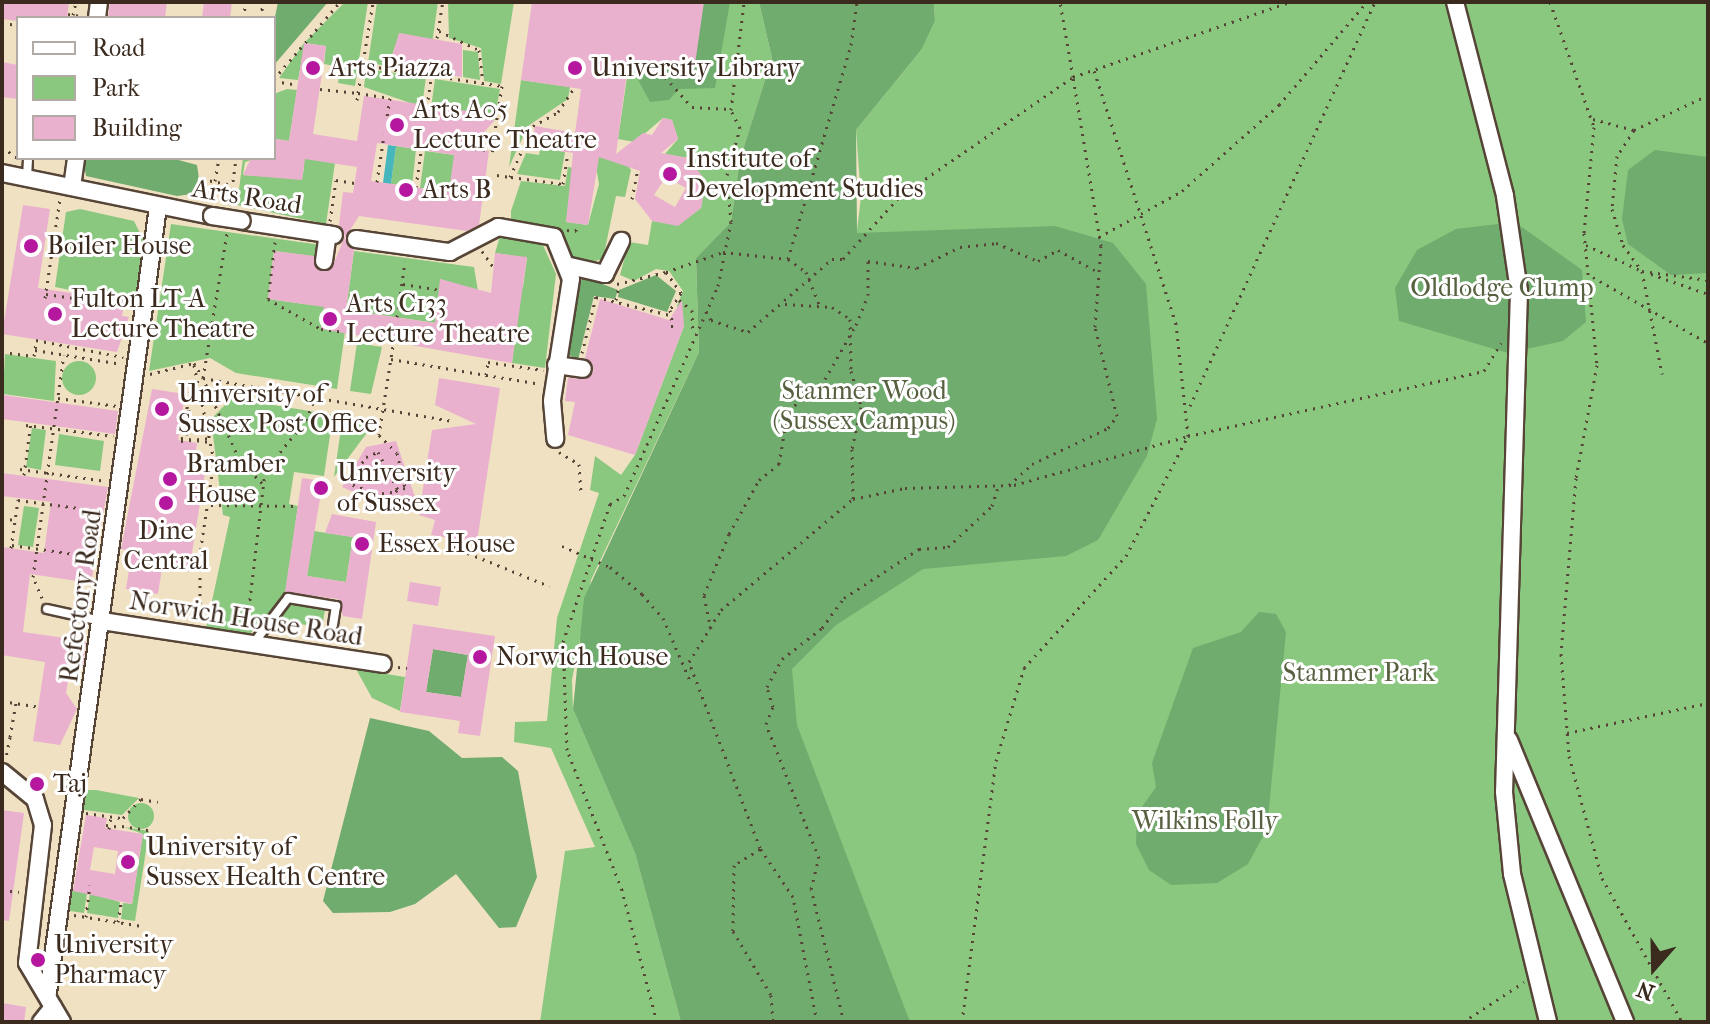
<!DOCTYPE html>
<style>
body{margin:0}
#map{position:relative;width:1710px;height:1024px;overflow:hidden;background:#f0e1c3;font-family:"IM FELL French Canon",serif}
div>[style]{position:absolute}
.green>*{inset:0;background:#8ac87f}
.round{border-radius:50%}
.forest>*{inset:0;background:#6fac6e}
.water>*{inset:0;background:#46b6bd}
.building>*{inset:0;background:#e9b1ce}
.path>*{height:3px;margin-top:-1.5px;transform-origin:0;background:repeating-linear-gradient(90deg,#564537 0 2px,transparent 0 8px)}
.roads{filter:drop-shadow(2px 0 #564537) drop-shadow(-2px 0 #564537) drop-shadow(0 2px #564537) drop-shadow(0 -2px #564537)}
.lane>*{height:8px;margin:-4px;padding:0 4px;transform-origin:4px;border-radius:4px;background:#fff}
.street>*{height:16px;margin:-8px;padding:0 8px;transform-origin:8px;border-radius:8px;background:#fff}
.bridges{filter:drop-shadow(2px 0 #564537) drop-shadow(-2px 0 #564537) drop-shadow(0 2px #564537) drop-shadow(0 -2px #564537)}
.street-bridge>*{height:16px;margin:-8px;padding:0 8px;transform-origin:8px;border-radius:8px;background:#fff}
.dots>*{width:22px;height:22px;translate:-50% -50%;box-sizing:border-box;border:4px solid #fff;border-radius:50%}
span{translate:-50% -50%;white-space:nowrap;text-align:center;line-height:1.15;-webkit-text-stroke:6px #fff;paint-order:stroke}
.poi-label{font-size:26px;color:#3b2a1e}
.left{translate:0 -50%;text-align:left}
.street-label{font-size:26px;color:#3b2a1e}
.park-label{font-size:26px;color:#576140}
.frame{position:absolute;inset:0;border:4px solid #3b2a1e;pointer-events:none}
.legend{position:absolute;left:16px;top:16px;width:260px;height:144px;box-sizing:border-box;background:#fff;border:2px solid #b1aaa5;margin:0;padding:10px 14px;list-style:none;font-size:24px;color:#3b2a1e}
.legend li{display:flex;align-items:center;gap:16px;height:40px}
.legend b{width:40px;border:2px solid #b1aaa5}
.north{position:absolute;left:1614px;top:928px;width:80px;height:80px;-webkit-text-stroke:6px #fff;paint-order:stroke;rotate:200deg;font-size:22px;font-weight:700;line-height:32px;text-align:center;color:#3b2a1e}
.north::after{content:'';display:block;margin:auto;width:28px;height:36px;background:#3b2a1e;clip-path:polygon(50% 0,100% 100%,50% 72%,0 100%)}
</style>
<div id="map">
<div class="green">
<i style="clip-path:polygon(345px 2px,368px 2px,355px 86px,338px 83px,340px 67px,324px 64px,326px 46px,305px 43px,298px 80px,279px 78px,304px 43px)"></i>
<i style="clip-path:polygon(377px 2px,438px 2px,432px 44px,400px 33px,388px 66px,368px 63px)"></i>
<i style="clip-path:polygon(448px 2px,514px 2px,501px 84px,484px 81px,481px 48px,449px 38px)"></i>
<i style="clip-path:polygon(759px 2px,772px 58px,740px 159px,731px 222px,696px 258px,699px 352px,591px 580px,572px 680px,573px 709px,635px 853px,681px 1022px,540px 1022px,565px 851px,595px 847px,551px 748px,514px 742px,515px 722px,547px 721px,557px 618px,599px 493px,590px 490px,595px 456px,621px 475px,635px 455px,684px 326px,677px 306px,683px 291px,669px 271px,656px 269px,634px 281px,620px 275px,629px 242px,648px 245px,652px 221px,678px 225px,701px 208px,705px 181px,688px 158px,665px 154px,678px 139px,672px 120px,663px 118px,635px 142px,618px 139px,629px 63px,704px 3px)"></i>
<i style="clip-path:polygon(934px 2px,1708px 2px,1708px 1022px,853px 1022px,775px 623px,833px 429px,861px 197px,856px 130px,922px 49px,935px 21px)"></i>
<i style="clip-path:polygon(463px 50px,478px 52px,480px 80px,463px 77px)"></i>
<i style="clip-path:polygon(366px 69px,426px 77px,422px 107px,364px 87px)"></i>
<i style="clip-path:polygon(435px 79px,500px 89px,494px 121px,488px 114px,469px 118px,431px 108px)"></i>
<i style="clip-path:polygon(521px 80px,570px 87px,568px 99px,528px 126px,509px 167px)"></i>
<i style="clip-path:polygon(287px 89px,297px 90px,289px 141px,276px 139px,274px 153px,274px 94px)"></i>
<i style="clip-path:polygon(396px 146px,416px 149px,412px 187px,391px 184px)"></i>
<i style="clip-path:polygon(540px 148px,565px 152px,560px 180px,517px 174px,526px 153px,539px 155px)"></i>
<i style="clip-path:polygon(425px 151px,455px 155px,449px 192px,420px 188px)"></i>
<i style="clip-path:polygon(288px 156px,335px 163px,326px 224px,237px 205px,243px 158px,258px 158px,245px 162px,243px 175px,302px 179px,304px 168px,287px 165px)"></i>
<i style="clip-path:polygon(594px 156px,625px 161px,631px 170px,625px 197px,616px 196px,603px 259px,587px 263px,569px 256px,552px 228px,511px 220px,511px 211px,521px 181px,565px 186px,568px 167px,574px 168px,566px 222px,588px 225px,599px 184px)"></i>
<i style="clip-path:polygon(80px 209px,134px 221px,144px 241px,134px 303px,55px 287px,66px 212px)"></i>
<i style="clip-path:polygon(171px 224px,321px 245px,319px 257px,274px 251px,268px 299px,312px 305px,326px 293px,321px 328px,345px 332px,337px 389px,236px 373px,210px 358px,149px 371px)"></i>
<i style="clip-path:polygon(500px 236px,542px 243px,556px 274px,545px 368px,512px 363px,520px 298px,506px 285px,523px 287px,527px 258px,495px 253px)"></i>
<i style="clip-path:polygon(354px 251px,474px 267px,478px 291px,440px 279px,443px 324px,346px 310px)"></i>
<i style="clip-path:polygon(357px 343px,382px 347px,371px 394px,350px 391px)"></i>
<i style="clip-path:polygon(5px 354px,56px 361px,54px 401px,3px 394px)"></i>
<i class="round" style="left:62px;top:361px;width:34px;height:34px"></i>
<i style="clip-path:polygon(232px 398px,333px 415px,324px 476px,294px 472px,289px 504px,298px 506px,285px 595px,249px 635px,206px 629px,230px 517px,223px 515px,211px 419px)"></i>
<i style="clip-path:polygon(343px 415px,372px 426px,334px 477px)"></i>
<i style="clip-path:polygon(32px 428px,46px 430px,41px 470px,26px 467px)"></i>
<i style="clip-path:polygon(59px 434px,104px 441px,100px 471px,55px 465px)"></i>
<i style="clip-path:polygon(24px 506px,39px 508px,33px 547px,18px 545px)"></i>
<i style="clip-path:polygon(314px 531px,353px 537px,346px 582px,307px 576px)"></i>
<i style="clip-path:polygon(288px 603px,325px 609px,322px 628px,274px 619px)"></i>
<i style="clip-path:polygon(356px 669px,405px 677px,400px 711px,372px 698px)"></i>
<i style="clip-path:polygon(85px 790px,96px 790px,139px 798px,122px 815px,77px 809px)"></i>
<i class="round" style="left:128px;top:803px;width:26px;height:26px"></i>
<i style="clip-path:polygon(124px 827px,149px 831px,135px 921px,121px 919px,123px 903px,132px 904px,143px 834px)"></i>
<i style="clip-path:polygon(68px 890px,87px 893px,84px 913px,63px 910px)"></i>
<i style="clip-path:polygon(90px 893px,120px 902px,118px 918px,87px 913px)"></i>
</div>
<div class="forest">
<i style="clip-path:polygon(278px 2px,328px 2px,274px 65px,274px 22px)"></i>
<i style="clip-path:polygon(730px 2px,715px 88px,679px 89px,669px 100px,650px 102px,629px 63px,660px 66px,704px 3px)"></i>
<i style="clip-path:polygon(759px 2px,934px 2px,935px 21px,922px 49px,856px 130px,857px 233px,1055px 226px,1113px 243px,1146px 284px,1157px 419px,1147px 456px,1098px 540px,1066px 556px,923px 569px,836px 625px,792px 669px,797px 725px,910px 1022px,681px 1022px,635px 853px,573px 709px,584px 598px,699px 352px,696px 258px,731px 222px,740px 159px,772px 58px)"></i>
<i style="clip-path:polygon(1655px 150px,1708px 157px,1708px 273px,1671px 275px,1628px 244px,1622px 219px,1628px 170px)"></i>
<i style="clip-path:polygon(83px 158px,171px 158px,197px 165px,199px 179px,192px 194px,177px 196px,86px 176px)"></i>
<i style="clip-path:polygon(1515px 222px,1582px 270px,1586px 322px,1563px 341px,1508px 353px,1399px 321px,1395px 288px,1417px 250px,1456px 229px)"></i>
<i style="clip-path:polygon(656px 275px,676px 291px,667px 312px,618px 297px,619px 290px)"></i>
<i style="clip-path:polygon(582px 276px,618px 290px,615px 299px,594px 296px,578px 360px,567px 354px)"></i>
<i style="clip-path:polygon(1259px 612px,1276px 614px,1286px 632px,1267px 829px,1248px 864px,1217px 883px,1171px 885px,1149px 870px,1136px 844px,1137px 814px,1156px 787px,1152px 763px,1193px 648px,1241px 632px)"></i>
<i style="clip-path:polygon(433px 649px,468px 655px,461px 697px,426px 692px)"></i>
<i style="clip-path:polygon(370px 718px,429px 731px,462px 758px,502px 757px,518px 771px,537px 877px,516px 927px,499px 928px,456px 874px,415px 904px,390px 912px,333px 913px,323px 901px)"></i>
</div>
<div class="water">
<i style="clip-path:polygon(388px 145px,396px 146px,391px 184px,383px 183px)"></i>
</div>
<div class="building">
<i style="clip-path:polygon(2px 2px,69px 2px,67px 18px,18px 21px,2px 19px)"></i>
<i style="clip-path:polygon(110px 2px,167px 2px,165px 18px,108px 18px)"></i>
<i style="clip-path:polygon(204px 2px,232px 2px,230px 18px,202px 18px)"></i>
<i style="clip-path:polygon(evenodd,532px 2px,704px 2px,694px 71px,661px 66px,659px 77px,628px 65px,616px 154px,643px 133px,652px 135px,663px 118px,672px 120px,678px 139px,661px 153px,688px 158px,706px 181px,701px 208px,678px 226px,652px 221px,635px 199px,640px 171px,599px 157px,588px 225px,566px 222px,573px 153px,532px 147px,535px 126px,575px 133px,581px 89px,521px 80px,532px 2px,666px 177px,686px 188px,675px 207px,654px 195px,666px 177px)"></i>
<i style="clip-path:polygon(399px 33px,462px 44px,462px 77px,389px 66px)"></i>
<i style="clip-path:polygon(evenodd,304px 43px,326px 46px,313px 134px,357px 141px,364px 96px,488px 114px,494px 121px,470px 148px,489px 151px,479px 225px,467px 231px,359px 216px,345px 238px,354px 250px,346px 310px,435px 323px,440px 279px,491px 293px,495px 253px,527px 257px,512px 363px,321px 329px,324px 307px,268px 299px,274px 251px,314px 256px,318px 270px,332px 268px,345px 236px,339px 225px,343px 192px,353px 193px,357px 167px,305px 159px,302px 180px,243px 175px,251px 158px,274px 158px,276px 139px,289px 141px,304px 43px,377px 143px,454px 155px,449px 192px,371px 181px,377px 143px)"></i>
<i style="clip-path:polygon(2px 62px,18px 65px,18px 99px,2px 97px)"></i>
<i style="clip-path:polygon(23px 205px,50px 209px,38px 288px,125px 301px,122px 316px,129px 317px,117px 352px,2px 334px)"></i>
<i style="clip-path:polygon(600px 299px,669px 320px,682px 300px,684px 326px,635px 455px,568px 435px,575px 402px,565px 401px,568px 378px,586px 379px,594px 371px,585px 358px)"></i>
<i style="clip-path:polygon(439px 378px,500px 388px,477px 542px,431px 535px,435px 520px,419px 515px,432px 430px,476px 424px,435px 405px)"></i>
<i style="clip-path:polygon(152px 389px,185px 394px,178px 440px,197px 443px,195px 458px,207px 460px,189px 571px,162px 568px,158px 594px,126px 589px,132px 551px,121px 549px)"></i>
<i style="clip-path:polygon(3px 395px,118px 411px,115px 434px,2px 419px)"></i>
<i style="clip-path:polygon(396px 441px,417px 503px,400px 495px,367px 498px,342px 487px,366px 447px)"></i>
<i style="clip-path:polygon(2px 473px,108px 487px,91px 583px,30px 574px,23px 632px,86px 641px,83px 666px,71px 664px,66px 693px,77px 709px,60px 745px,33px 741px,45px 662px,2px 655px,2px 547px,44px 553px,51px 502px,2px 496px)"></i>
<i style="clip-path:polygon(302px 478px,323px 481px,307px 576px,346px 582px,353px 537px,325px 533px,332px 514px,376px 522px,362px 619px,343px 616px,338px 599px,285px 592px)"></i>
<i style="clip-path:polygon(410px 582px,441px 587px,438px 606px,407px 601px)"></i>
<i style="clip-path:polygon(evenodd,413px 624px,495px 636px,480px 736px,458px 733px,460px 721px,400px 712px,413px 624px,433px 649px,468px 655px,461px 697px,426px 692px,433px 649px)"></i>
<i style="clip-path:polygon(2px 810px,24px 813px,9px 921px,2px 920px)"></i>
<i style="clip-path:polygon(evenodd,86px 815px,107px 818px,105px 828px,143px 834px,132px 904px,73px 891px,86px 815px,94px 847px,118px 851px,115px 874px,90px 870px,94px 847px)"></i>
<i style="clip-path:polygon(2px 1003px,26px 1007px,24px 1022px,2px 1020px)"></i>
</div>
<div class="path">
<i style="left:1550px;top:2px;width:133px;rotate:70.6deg"></i>
<i style="left:1594px;top:127px;width:106px;rotate:95.4deg"></i>
<i style="left:1584px;top:233px;width:133px;rotate:84.4deg"></i>
<i style="left:1597px;top:365px;width:115px;rotate:100.5deg"></i>
<i style="left:1576px;top:478px;width:177px;rotate:94.9deg"></i>
<i style="left:1561px;top:654px;width:102px;rotate:85.5deg"></i>
<i style="left:1569px;top:756px;width:126px;rotate:74.9deg"></i>
<i style="left:1602px;top:878px;width:165px;rotate:60.9deg"></i>
<i style="left:68px;top:14px;width:13px;rotate:9deg"></i>
<i style="left:73px;top:15px;width:13px;rotate:-77deg"></i>
<i style="left:243px;top:18px;width:16px;rotate:-79deg"></i>
<i style="left:261px;top:18px;width:16px;rotate:-83deg"></i>
<i style="left:2px;top:23px;width:16px;rotate:7deg"></i>
<i style="left:439px;top:31px;width:44px;rotate:25.4deg"></i>
<i style="left:479px;top:50px;width:31px;rotate:83deg"></i>
<i style="left:437px;top:38px;width:36px;rotate:-81deg"></i>
<i style="left:363px;top:65px;width:141px;rotate:8.6deg"></i>
<i style="left:502px;top:86px;width:65px;rotate:98.9deg"></i>
<i style="left:492px;top:150px;width:7px;rotate:8deg"></i>
<i style="left:660px;top:71px;width:48px;rotate:48.4deg"></i>
<i style="left:692px;top:107px;width:38px;rotate:3deg"></i>
<i style="left:274px;top:79px;width:101px;rotate:-49.4deg"></i>
<i style="left:274px;top:81px;width:24px;rotate:9deg"></i>
<i style="left:320px;top:89px;width:38px;rotate:6deg"></i>
<i style="left:358px;top:93px;width:92px;rotate:-80.6deg"></i>
<i style="left:357px;top:100px;width:7px;rotate:-82deg"></i>
<i style="left:358px;top:93px;width:32px;rotate:9deg"></i>
<i style="left:390px;top:98px;width:19px;rotate:99deg"></i>
<i style="left:427px;top:107px;width:35px;rotate:-82deg"></i>
<i style="left:1593px;top:119px;width:42px;rotate:15deg"></i>
<i style="left:1634px;top:130px;width:82px;rotate:-25.3deg"></i>
<i style="left:1634px;top:130px;width:31px;rotate:123deg"></i>
<i style="left:1617px;top:156px;width:53px;rotate:95.4deg"></i>
<i style="left:1612px;top:209px;width:38px;rotate:73deg"></i>
<i style="left:1623px;top:245px;width:32px;rotate:54deg"></i>
<i style="left:1642px;top:271px;width:105px;rotate:79deg"></i>
<i style="left:2px;top:147px;width:19px;rotate:35deg"></i>
<i style="left:475px;top:149px;width:17px;rotate:3deg"></i>
<i style="left:497px;top:175px;width:13px;rotate:9deg"></i>
<i style="left:510px;top:177px;width:56px;rotate:-65.7deg"></i>
<i style="left:533px;top:126px;width:29px;rotate:-29deg"></i>
<i style="left:558px;top:112px;width:30px;rotate:-56deg"></i>
<i style="left:511px;top:177px;width:52px;rotate:7.7deg"></i>
<i style="left:563px;top:184px;width:31px;rotate:-81deg"></i>
<i style="left:215px;top:181px;width:23px;rotate:-80deg"></i>
<i style="left:377px;top:182px;width:48px;rotate:-81.5deg"></i>
<i style="left:416px;top:187px;width:37px;rotate:-82deg"></i>
<i style="left:198px;top:199px;width:20px;rotate:-79deg"></i>
<i style="left:202px;top:179px;width:31px;rotate:11deg"></i>
<i style="left:632px;top:199px;width:32px;rotate:-79deg"></i>
<i style="left:230px;top:205px;width:47px;rotate:-82.7deg"></i>
<i style="left:330px;top:221px;width:41px;rotate:-81.7deg"></i>
<i style="left:336px;top:180px;width:19px;rotate:9deg"></i>
<i style="left:567px;top:230px;width:9px;rotate:6deg"></i>
<i style="left:576px;top:231px;width:7px;rotate:-82deg"></i>
<i style="left:1099px;top:237px;width:95px;rotate:-29deg"></i>
<i style="left:1182px;top:191px;width:130px;rotate:-41.6deg"></i>
<i style="left:1279px;top:105px;width:135px;rotate:-49.5deg"></i>
<i style="left:275px;top:242px;width:57px;rotate:97deg"></i>
<i style="left:268px;top:299px;width:61px;rotate:29.5deg"></i>
<i style="left:321px;top:329px;width:24px;rotate:7deg"></i>
<i style="left:1586px;top:245px;width:62px;rotate:24.9deg"></i>
<i style="left:1642px;top:271px;width:67px;rotate:7.8deg"></i>
<i style="left:482px;top:251px;width:21px;rotate:55deg"></i>
<i style="left:788px;top:259px;width:223px;rotate:-73.6deg"></i>
<i style="left:851px;top:45px;width:43px;rotate:-82.1deg"></i>
<i style="left:666px;top:272px;width:60px;rotate:-19.3deg"></i>
<i style="left:723px;top:252px;width:65px;rotate:6.1deg"></i>
<i style="left:788px;top:259px;width:22px;rotate:36deg"></i>
<i style="left:806px;top:272px;width:35px;rotate:68deg"></i>
<i style="left:1651px;top:274px;width:60px;rotate:19.3deg"></i>
<i style="left:1593px;top:277px;width:133px;rotate:29.9deg"></i>
<i style="left:403px;top:284px;width:36px;rotate:9deg"></i>
<i style="left:617px;top:284px;width:50px;rotate:-13.8deg"></i>
<i style="left:666px;top:272px;width:26px;rotate:54deg"></i>
<i style="left:681px;top:293px;width:20px;rotate:123deg"></i>
<i style="left:670px;top:310px;width:16px;rotate:79deg"></i>
<i style="left:673px;top:326px;width:7px;rotate:180deg"></i>
<i style="left:46px;top:294px;width:84px;rotate:8.2deg"></i>
<i style="left:45px;top:298px;width:100px;rotate:-81.4deg"></i>
<i style="left:616px;top:300px;width:14px;rotate:-78deg"></i>
<i style="left:679px;top:300px;width:16px;rotate:38deg"></i>
<i style="left:692px;top:310px;width:23px;rotate:88deg"></i>
<i style="left:785px;top:304px;width:47px;rotate:3.7deg"></i>
<i style="left:832px;top:307px;width:22px;rotate:34deg"></i>
<i style="left:850px;top:319px;width:52px;rotate:88.9deg"></i>
<i style="left:851px;top:371px;width:37px;rotate:74deg"></i>
<i style="left:861px;top:407px;width:43px;rotate:102.1deg"></i>
<i style="left:852px;top:449px;width:50px;rotate:88.9deg"></i>
<i style="left:706px;top:311px;width:10px;rotate:61deg"></i>
<i style="left:711px;top:320px;width:39px;rotate:18deg"></i>
<i style="left:748px;top:332px;width:111px;rotate:-41deg"></i>
<i style="left:832px;top:259px;width:11px"></i>
<i style="left:843px;top:259px;width:84px;rotate:-47.9deg"></i>
<i style="left:899px;top:197px;width:211px;rotate:-34.6deg"></i>
<i style="left:1073px;top:77px;width:76px;rotate:-99.8deg"></i>
<i style="left:397px;top:317px;width:56px;rotate:-81.7deg"></i>
<i style="left:394px;top:339px;width:97px;rotate:98.9deg"></i>
<i style="left:379px;top:435px;width:25px;rotate:45deg"></i>
<i style="left:397px;top:453px;width:36px;rotate:77deg"></i>
<i style="left:405px;top:488px;width:14px;rotate:163deg"></i>
<i style="left:392px;top:492px;width:15px;rotate:172deg"></i>
<i style="left:377px;top:494px;width:30px;rotate:-159deg"></i>
<i style="left:349px;top:483px;width:31px;rotate:-57deg"></i>
<i style="left:366px;top:457px;width:13px;rotate:-23deg"></i>
<i style="left:378px;top:452px;width:43px;rotate:62.2deg"></i>
<i style="left:36px;top:340px;width:89px;rotate:11.1deg"></i>
<i style="left:35px;top:350px;width:88px;rotate:9.1deg"></i>
<i style="left:2px;top:352px;width:32px;rotate:7deg"></i>
<i style="left:34px;top:356px;width:12px;rotate:-81deg"></i>
<i style="left:582px;top:353px;width:58px;rotate:-76deg"></i>
<i style="left:596px;top:297px;width:76px;rotate:13.7deg"></i>
<i style="left:391px;top:359px;width:152px;rotate:9.5deg"></i>
<i style="left:194px;top:365px;width:98px;rotate:78.2deg"></i>
<i style="left:214px;top:461px;width:94px;rotate:98.6deg"></i>
<i style="left:200px;top:554px;width:67px;rotate:90deg"></i>
<i style="left:150px;top:374px;width:45px;rotate:-14deg"></i>
<i style="left:194px;top:363px;width:17px;rotate:59deg"></i>
<i style="left:203px;top:378px;width:147px;rotate:-80.6deg"></i>
<i style="left:486px;top:375px;width:13px;rotate:-81deg"></i>
<i style="left:488px;top:362px;width:56px;rotate:8.3deg"></i>
<i style="left:192px;top:383px;width:56px;rotate:101.3deg"></i>
<i style="left:181px;top:438px;width:27px;rotate:8deg"></i>
<i style="left:58px;top:398px;width:60px;rotate:7.7deg"></i>
<i style="left:1190px;top:406px;width:444px;rotate:-65.4deg"></i>
<i style="left:26px;top:425px;width:88px;rotate:7.2deg"></i>
<i style="left:186px;top:435px;width:45px;rotate:-83.7deg"></i>
<i style="left:181px;top:441px;width:27px;rotate:-6deg"></i>
<i style="left:559px;top:452px;width:23px;rotate:31deg"></i>
<i style="left:579px;top:464px;width:31px;rotate:86deg"></i>
<i style="left:20px;top:469px;width:87px;rotate:7.9deg"></i>
<i style="left:24px;top:475px;width:53px;rotate:-82.5deg"></i>
<i style="left:262px;top:483px;width:33px;rotate:-134deg"></i>
<i style="left:239px;top:459px;width:89px;rotate:-114deg"></i>
<i style="left:203px;top:378px;width:253px;rotate:9.8deg"></i>
<i style="left:1009px;top:485px;width:31px;rotate:-42deg"></i>
<i style="left:1032px;top:464px;width:84px;rotate:-25.3deg"></i>
<i style="left:1108px;top:428px;width:15px;rotate:-53deg"></i>
<i style="left:1117px;top:416px;width:92px;rotate:-103.9deg"></i>
<i style="left:1095px;top:327px;width:81px;rotate:-85.8deg"></i>
<i style="left:1101px;top:246px;width:171px;rotate:-99.4deg"></i>
<i style="left:1073px;top:77px;width:230px;rotate:-19.1deg"></i>
<i style="left:211px;top:505px;width:87px;rotate:0.7deg"></i>
<i style="left:2px;top:518px;width:12px;rotate:9deg"></i>
<i style="left:455px;top:539px;width:8px;rotate:104deg"></i>
<i style="left:453px;top:547px;width:104px;rotate:22.1deg"></i>
<i style="left:12px;top:545px;width:84px;rotate:8.2deg"></i>
<i style="left:562px;top:546px;width:52px;rotate:23.6deg"></i>
<i style="left:610px;top:567px;width:42px;rotate:40.2deg"></i>
<i style="left:642px;top:594px;width:32px;rotate:49deg"></i>
<i style="left:663px;top:618px;width:71px;rotate:66.7deg"></i>
<i style="left:11px;top:548px;width:49px;rotate:-81.7deg"></i>
<i style="left:18px;top:500px;width:85px;rotate:7.5deg"></i>
<i style="left:42px;top:598px;width:23px;rotate:-113deg"></i>
<i style="left:33px;top:577px;width:224px;rotate:-82.1deg"></i>
<i style="left:134px;top:610px;width:19px;rotate:-84deg"></i>
<i style="left:254px;top:626px;width:19px;rotate:-106deg"></i>
<i style="left:249px;top:608px;width:138px;rotate:-83.3deg"></i>
<i style="left:265px;top:471px;width:65px;rotate:-51.2deg"></i>
<i style="left:306px;top:420px;width:24px;rotate:-68deg"></i>
<i style="left:711px;top:629px;width:35px;rotate:-102deg"></i>
<i style="left:704px;top:595px;width:66px;rotate:-67.7deg"></i>
<i style="left:729px;top:534px;width:62px;rotate:-60.9deg"></i>
<i style="left:759px;top:480px;width:26px;rotate:-39deg"></i>
<i style="left:779px;top:464px;width:55px;rotate:-80.5deg"></i>
<i style="left:788px;top:410px;width:41px;rotate:-36deg"></i>
<i style="left:821px;top:386px;width:70px;rotate:-60.2deg"></i>
<i style="left:856px;top:325px;width:32px;rotate:-68deg"></i>
<i style="left:868px;top:295px;width:34px;rotate:-90deg"></i>
<i style="left:868px;top:261px;width:49px;rotate:8.1deg"></i>
<i style="left:917px;top:268px;width:48px;rotate:-26deg"></i>
<i style="left:960px;top:247px;width:36px;rotate:-6deg"></i>
<i style="left:996px;top:243px;width:46px;rotate:23.2deg"></i>
<i style="left:1038px;top:261px;width:23px;rotate:-29deg"></i>
<i style="left:1058px;top:250px;width:43px;rotate:28.9deg"></i>
<i style="left:398px;top:667px;width:9px;rotate:6deg"></i>
<i style="left:2px;top:701px;width:39px;rotate:9deg"></i>
<i style="left:1567px;top:733px;width:144px;rotate:-12deg"></i>
<i style="left:2px;top:735px;width:8px;rotate:14deg"></i>
<i style="left:10px;top:737px;width:20px;rotate:101deg"></i>
<i style="left:10px;top:737px;width:35px;rotate:-80deg"></i>
<i style="left:86px;top:813px;width:37px;rotate:8deg"></i>
<i style="left:123px;top:818px;width:26px;rotate:-47deg"></i>
<i style="left:141px;top:799px;width:17px;rotate:10deg"></i>
<i style="left:106px;top:825px;width:15px;rotate:8deg"></i>
<i style="left:122px;top:826px;width:31px;rotate:9deg"></i>
<i style="left:109px;top:829px;width:13px;rotate:-81deg"></i>
<i style="left:760px;top:849px;width:31px;rotate:148deg"></i>
<i style="left:734px;top:865px;width:66px;rotate:90.9deg"></i>
<i style="left:733px;top:931px;width:74px;rotate:59.3deg"></i>
<i style="left:771px;top:995px;width:27px;rotate:86deg"></i>
<i style="left:2px;top:890px;width:17px;rotate:7deg"></i>
<i style="left:74px;top:915px;width:69px;rotate:9.2deg"></i>
<i style="left:86px;top:917px;width:32px;rotate:-83deg"></i>
<i style="left:118px;top:922px;width:19px;rotate:-81deg"></i>
<i style="left:657px;top:1022px;width:137px;rotate:-104.9deg"></i>
<i style="left:622px;top:890px;width:150px;rotate:-111.4deg"></i>
<i style="left:567px;top:750px;width:108px;rotate:-92.1deg"></i>
<i style="left:563px;top:642px;width:146px;rotate:-71.2deg"></i>
<i style="left:610px;top:504px;width:16px;rotate:-30deg"></i>
<i style="left:624px;top:496px;width:230px;rotate:-65.9deg"></i>
<i style="left:718px;top:286px;width:65px;rotate:-78.5deg"></i>
<i style="left:731px;top:222px;width:47px;rotate:-94.9deg"></i>
<i style="left:727px;top:175px;width:49px;rotate:-74.5deg"></i>
<i style="left:740px;top:128px;width:20px;rotate:-117deg"></i>
<i style="left:731px;top:110px;width:109px;rotate:-83.1deg"></i>
<i style="left:817px;top:1022px;width:127px;rotate:-100.9deg"></i>
<i style="left:793px;top:897px;width:59px;rotate:-124deg"></i>
<i style="left:760px;top:848px;width:199px;rotate:-110.9deg"></i>
<i style="left:689px;top:662px;width:61px;rotate:-58.4deg"></i>
<i style="left:721px;top:610px;width:172px;rotate:-40.1deg"></i>
<i style="left:853px;top:499px;width:53px;rotate:-11.9deg"></i>
<i style="left:905px;top:488px;width:109px;rotate:-1.6deg"></i>
<i style="left:1014px;top:485px;width:181px;rotate:-15.7deg"></i>
<i style="left:1188px;top:436px;width:113px;rotate:-96.1deg"></i>
<i style="left:1176px;top:324px;width:267px;rotate:-107.9deg"></i>
<i style="left:844px;top:1022px;width:137px;rotate:-103.9deg"></i>
<i style="left:811px;top:889px;width:32px;rotate:-76deg"></i>
<i style="left:819px;top:858px;width:144px;rotate:-111.6deg"></i>
<i style="left:766px;top:724px;width:18px;rotate:-68deg"></i>
<i style="left:773px;top:707px;width:21px;rotate:-107deg"></i>
<i style="left:767px;top:687px;width:32px;rotate:-62deg"></i>
<i style="left:782px;top:659px;width:51px;rotate:-37.8deg"></i>
<i style="left:822px;top:628px;width:37px;rotate:-54deg"></i>
<i style="left:844px;top:598px;width:90px;rotate:-33.2deg"></i>
<i style="left:919px;top:549px;width:29px;rotate:-4deg"></i>
<i style="left:948px;top:547px;width:60px;rotate:-43deg"></i>
<i style="left:992px;top:506px;width:22px;rotate:-72deg"></i>
<i style="left:962px;top:1022px;width:263px;rotate:-82.6deg"></i>
<i style="left:996px;top:761px;width:97px;rotate:-73.2deg"></i>
<i style="left:1024px;top:668px;width:151px;rotate:-47.7deg"></i>
<i style="left:1126px;top:556px;width:135px;rotate:-62.7deg"></i>
<i style="left:1188px;top:436px;width:303px;rotate:-12.4deg"></i>
<i style="left:1484px;top:371px;width:33px;rotate:-59deg"></i>
<i style="left:1463px;top:1022px;width:73px;rotate:-33.3deg"></i>
</div>
<div class="roads">
<div class="lane">
<i style="left:27px;top:178px;width:20px;rotate:-87deg"></i>
<i style="left:47px;top:609px;width:55px;rotate:12.5deg"></i>
<i style="left:253px;top:644px;width:58px;rotate:-52.7deg"></i>
<i style="left:288px;top:598px;width:49px;rotate:9.5deg"></i>
<i style="left:336px;top:606px;width:19px;rotate:99deg"></i>
</div>
<div class="street">
<i style="left:1455px;top:2px;width:200px;rotate:75.5deg"></i>
<i style="left:1505px;top:196px;width:96px;rotate:81.6deg"></i>
<i style="left:1519px;top:291px;width:501px;rotate:91.71deg"></i>
<i style="left:1504px;top:792px;width:82px;rotate:84.4deg"></i>
<i style="left:1512px;top:874px;width:152px;rotate:76.3deg"></i>
<i style="left:97px;top:18px;width:16px;rotate:-83deg"></i>
<i style="left:2px;top:173px;width:214px;rotate:11.6deg"></i>
<i style="left:72px;top:187px;width:29px;rotate:-82deg"></i>
<i style="left:242px;top:221px;width:93px;rotate:8.7deg"></i>
<i style="left:356px;top:239px;width:95px;rotate:7.9deg"></i>
<i style="left:450px;top:252px;width:54px;rotate:-27.5deg"></i>
<i style="left:498px;top:227px;width:57px;rotate:10.1deg"></i>
<i style="left:554px;top:237px;width:45px;rotate:68deg"></i>
<i style="left:571px;top:279px;width:123px;rotate:98.9deg"></i>
<i style="left:552px;top:401px;width:38px;rotate:85deg"></i>
<i style="left:324px;top:261px;width:27px;rotate:-82deg"></i>
<i style="left:570px;top:266px;width:36px;rotate:13deg"></i>
<i style="left:605px;top:274px;width:37px;rotate:-64deg"></i>
<i style="left:556px;top:365px;width:27px;rotate:8deg"></i>
<i style="left:102px;top:621px;width:284px;rotate:8.7deg"></i>
<i style="left:1509px;top:740px;width:305px;rotate:67.6deg"></i>
<i style="left:2px;top:772px;width:43px;rotate:39.3deg"></i>
<i style="left:35px;top:799px;width:27px;rotate:73deg"></i>
<i style="left:43px;top:825px;width:139px;rotate:96.6deg"></i>
<i style="left:27px;top:963px;width:69px;rotate:59.3deg"></i>
<i style="left:48px;top:992px;width:793px;rotate:-82.02deg"></i>
<i style="left:41px;top:1022px;width:19px;rotate:-51deg"></i>
</div>
</div>
<div class="bridges">
<div class="street-bridge">
<i style="left:212px;top:216px;width:30px;rotate:9deg"></i>
</div>
</div>
<div class="dots">
<i style="left:313px;top:68px;background:#b5179e"></i>
<i style="left:575px;top:68px;background:#b5179e"></i>
<i style="left:397px;top:125px;background:#b5179e"></i>
<i style="left:670px;top:174px;background:#b5179e"></i>
<i style="left:406px;top:190px;background:#b5179e"></i>
<i style="left:31px;top:246px;background:#b5179e"></i>
<i style="left:55px;top:314px;background:#b5179e"></i>
<i style="left:330px;top:319px;background:#b5179e"></i>
<i style="left:162px;top:409px;background:#b5179e"></i>
<i style="left:170px;top:479px;background:#b5179e"></i>
<i style="left:321px;top:488px;background:#b5179e"></i>
<i style="left:166px;top:503px;background:#b5179e"></i>
<i style="left:362px;top:544px;background:#b5179e"></i>
<i style="left:480px;top:657px;background:#b5179e"></i>
<i style="left:37px;top:784px;background:#b5179e"></i>
<i style="left:128px;top:862px;background:#b5179e"></i>
<i style="left:38px;top:960px;background:#b5179e"></i>
</div>
<div class="poi-label">
<span class="left" style="left:329px;top:68px">Arts Piazza</span>
<span class="left" style="left:591px;top:68px">University Library</span>
<span class="left" style="left:413px;top:125px">Arts A05<br>Lecture Theatre</span>
<span class="left" style="left:686px;top:174px">Institute of<br>Development Studies</span>
<span class="left" style="left:422px;top:190px">Arts B</span>
<span class="left" style="left:47px;top:246px">Boiler House</span>
<span class="left" style="left:71px;top:314px">Fulton LT-A<br>Lecture Theatre</span>
<span class="left" style="left:346px;top:319px">Arts C133<br>Lecture Theatre</span>
<span class="left" style="left:178px;top:409px">University of<br>Sussex Post Office</span>
<span class="left" style="left:186px;top:479px">Bramber<br>House</span>
<span class="left" style="left:337px;top:488px">University<br>of Sussex</span>
<span style="left:166px;top:546px">Dine<br>Central</span>
<span class="left" style="left:378px;top:544px">Essex House</span>
<span class="left" style="left:496px;top:657px">Norwich House</span>
<span class="left" style="left:53px;top:784px">Taj</span>
<span class="left" style="left:146px;top:862px">University of<br>Sussex Health Centre</span>
<span class="left" style="left:54px;top:960px">University<br>Pharmacy</span>
</div>
<div class="street-label">
<span style="left:247px;top:197px;rotate:9deg">Arts Road</span>
<span style="left:81px;top:596px;rotate:-82deg">Refectory Road</span>
<span style="left:246px;top:619px;rotate:9deg">Norwich House Road</span>
</div>
<div class="park-label">
<span style="left:1502px;top:288px">Oldlodge Clump</span>
<span style="left:864px;top:406px">Stanmer Wood<br>(Sussex Campus)</span>
<span style="left:1359px;top:673px">Stanmer Park</span>
<span style="left:1205px;top:821px">Wilkins Folly</span>
</div>
<div class="frame"></div>
<ul class="legend">
<li><b style="height:10px;background:#fff"></b>Road</li>
<li><b style="height:22px;background:#8ac87f"></b>Park</li>
<li><b style="height:22px;background:#e9b1ce"></b>Building</li>
</ul>
<div class="north">N</div>
</div>
